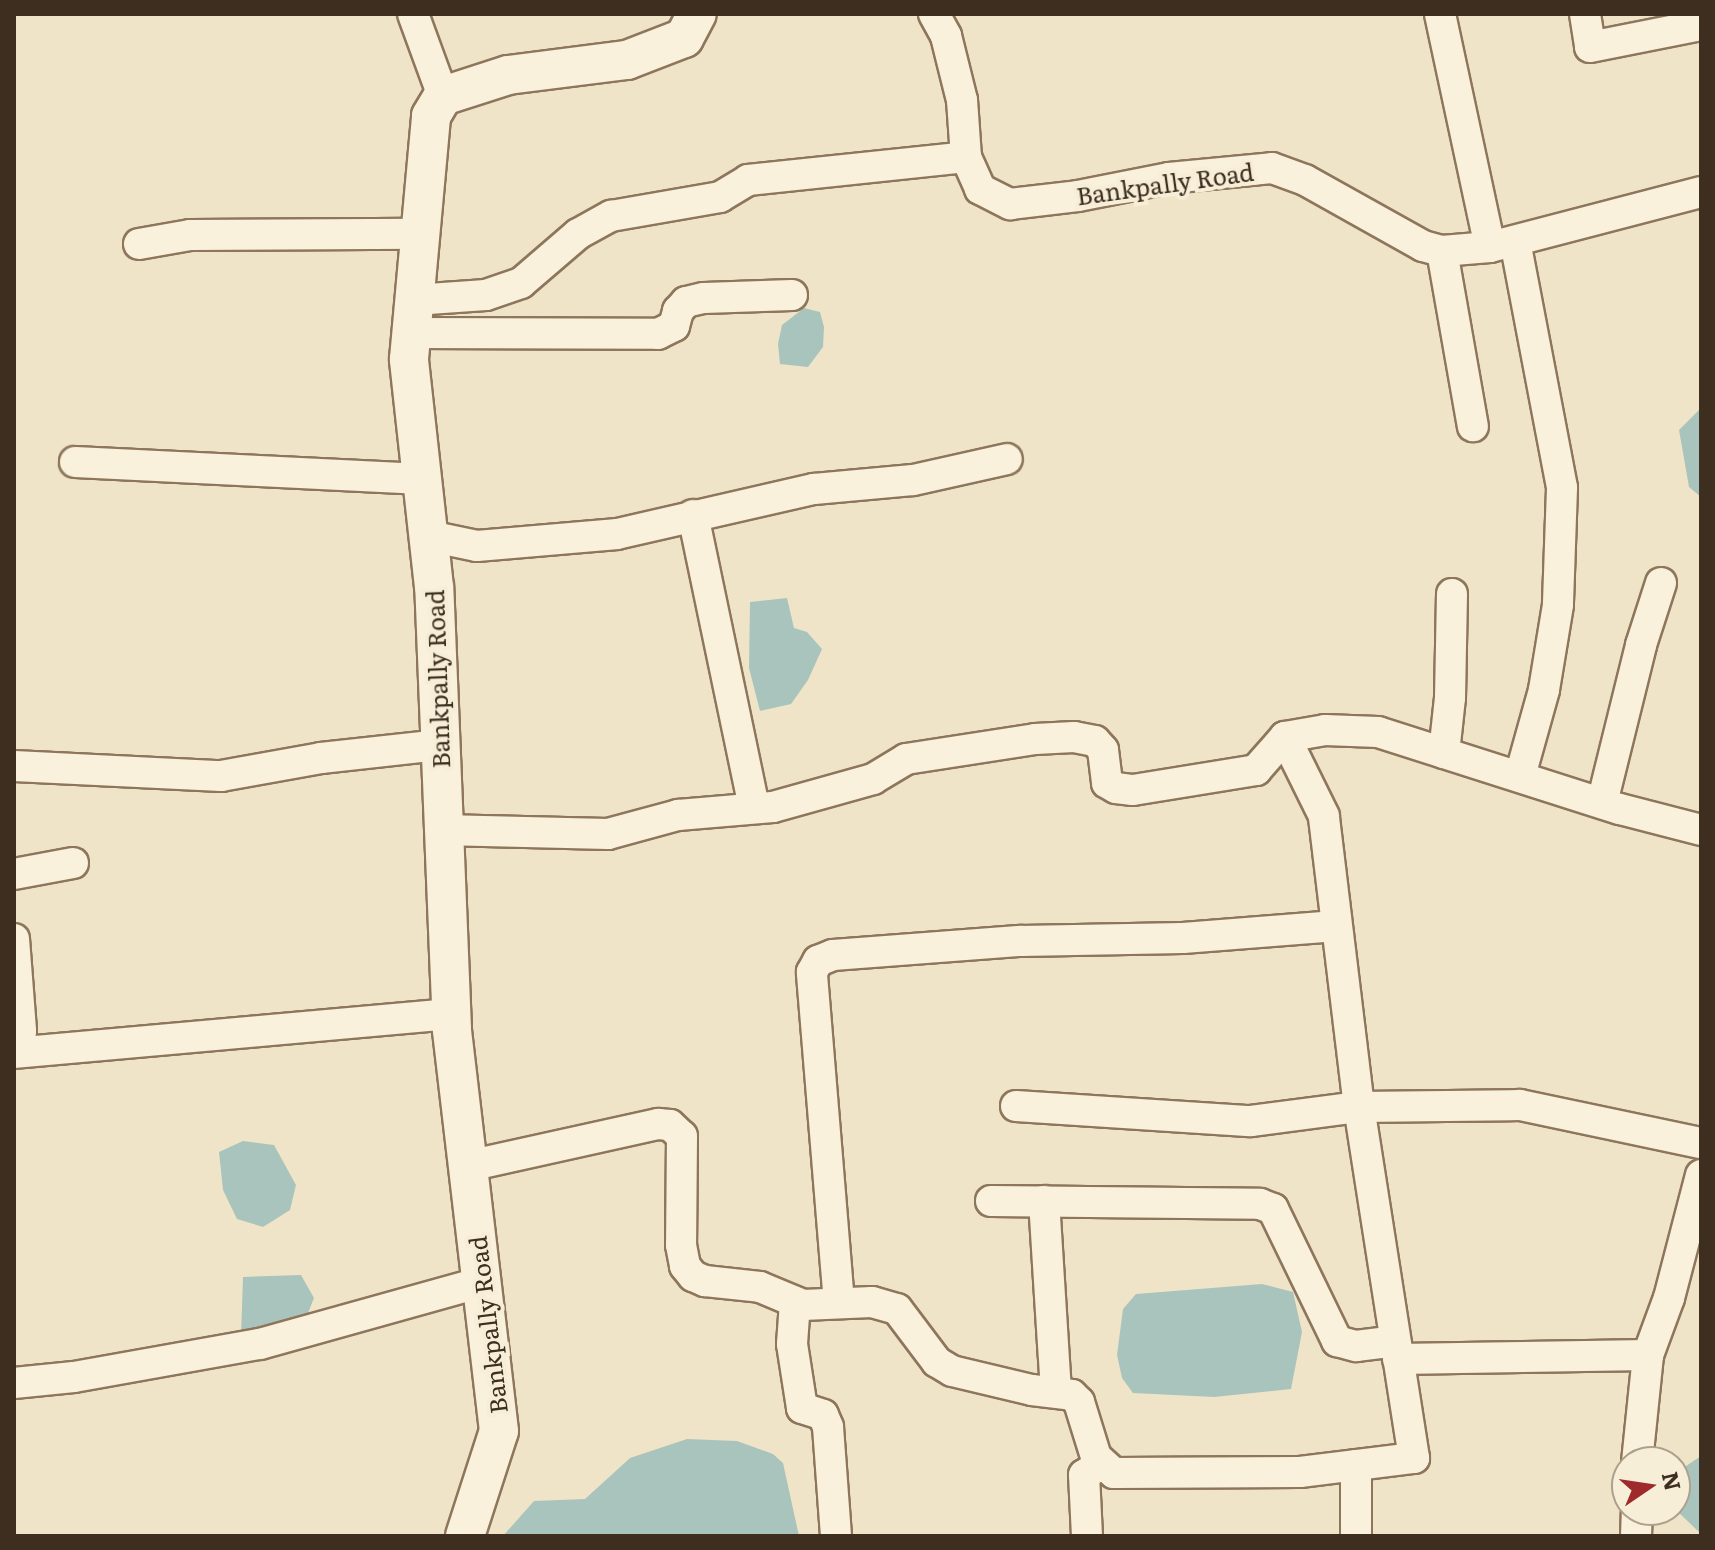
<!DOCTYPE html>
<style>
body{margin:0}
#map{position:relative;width:1715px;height:1550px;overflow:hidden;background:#f0e4c8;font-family:Literata,serif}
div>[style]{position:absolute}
.water>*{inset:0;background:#a9c4bc}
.roads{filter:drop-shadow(2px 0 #8d765c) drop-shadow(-2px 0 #8d765c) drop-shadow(0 2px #8d765c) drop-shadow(0 -2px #8d765c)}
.minor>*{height:30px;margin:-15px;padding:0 15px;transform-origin:15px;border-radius:15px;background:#faf1dc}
.tertiary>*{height:38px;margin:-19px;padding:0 19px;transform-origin:19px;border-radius:19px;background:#faf1dc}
span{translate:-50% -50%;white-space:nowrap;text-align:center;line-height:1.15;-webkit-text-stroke:8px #f7eed8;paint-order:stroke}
.street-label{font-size:24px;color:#3d2e20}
.frame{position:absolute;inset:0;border:16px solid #3d2e20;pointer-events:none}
.north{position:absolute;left:1611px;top:1446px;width:80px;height:80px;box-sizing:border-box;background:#f7eed8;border:2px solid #ada18e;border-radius:50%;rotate:77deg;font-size:22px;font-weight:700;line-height:32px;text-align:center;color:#3d2e20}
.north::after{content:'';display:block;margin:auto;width:28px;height:36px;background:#9e2a2b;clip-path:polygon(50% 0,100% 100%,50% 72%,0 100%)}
</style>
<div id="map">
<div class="water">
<i style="clip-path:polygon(804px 308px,820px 312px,824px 327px,823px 347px,808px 367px,780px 364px,778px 344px,782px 325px)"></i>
<i style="clip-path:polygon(1701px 408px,1701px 497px,1689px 487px,1679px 430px)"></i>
<i style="clip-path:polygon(787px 598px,794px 628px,807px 632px,822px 649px,808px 680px,791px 704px,760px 711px,749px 668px,750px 602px)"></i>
<i style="clip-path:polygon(243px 1141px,274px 1145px,296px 1185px,290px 1210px,263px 1227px,237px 1219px,223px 1190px,219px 1152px)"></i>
<i style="clip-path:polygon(301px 1275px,314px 1298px,304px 1323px,241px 1336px,243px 1277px)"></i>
<i style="clip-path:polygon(1262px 1284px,1293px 1292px,1302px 1332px,1291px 1389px,1214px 1397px,1133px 1393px,1122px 1378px,1117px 1355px,1123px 1309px,1136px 1294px)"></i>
<i style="clip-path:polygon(687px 1439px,737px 1441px,773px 1454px,783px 1463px,799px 1536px,503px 1536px,534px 1501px,585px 1499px,630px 1458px)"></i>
<i style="clip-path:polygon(1701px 1456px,1701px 1534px,1675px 1509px,1675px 1495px,1680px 1470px)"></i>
</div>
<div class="roads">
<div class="minor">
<i style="left:413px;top:14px;width:87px;rotate:69.9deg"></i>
<i style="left:934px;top:14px;width:25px;rotate:61deg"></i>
<i style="left:946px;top:36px;width:66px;rotate:76deg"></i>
<i style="left:962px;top:100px;width:57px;rotate:86deg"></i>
<i style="left:966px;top:157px;width:35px;rotate:66deg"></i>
<i style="left:980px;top:189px;width:34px;rotate:27deg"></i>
<i style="left:1010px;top:204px;width:68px;rotate:-6.7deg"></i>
<i style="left:1078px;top:196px;width:93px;rotate:-11.2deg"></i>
<i style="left:1169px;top:178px;width:103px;rotate:-5.5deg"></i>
<i style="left:1272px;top:168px;width:35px;rotate:20deg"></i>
<i style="left:1305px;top:180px;width:135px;rotate:29.2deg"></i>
<i style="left:1423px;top:246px;width:20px;rotate:15deg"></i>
<i style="left:1442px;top:251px;width:48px;rotate:-4.8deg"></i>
<i style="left:1490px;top:247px;width:218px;rotate:-14.6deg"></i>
<i style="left:1440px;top:14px;width:238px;rotate:77.9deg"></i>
<i style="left:1585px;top:14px;width:33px;rotate:81deg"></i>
<i style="left:1590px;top:47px;width:113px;rotate:-11.2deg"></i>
<i style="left:1515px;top:241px;width:251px;rotate:79.2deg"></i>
<i style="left:1562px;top:488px;width:117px;rotate:92deg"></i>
<i style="left:1558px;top:605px;width:86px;rotate:99.4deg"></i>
<i style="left:1544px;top:690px;width:89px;rotate:105.6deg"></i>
<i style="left:139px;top:244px;width:52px;rotate:-10deg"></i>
<i style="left:190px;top:235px;width:229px;rotate:-0.3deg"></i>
<i style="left:1442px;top:251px;width:178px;rotate:80deg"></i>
<i style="left:414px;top:300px;width:72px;rotate:-4deg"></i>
<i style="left:486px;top:295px;width:37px;rotate:-19deg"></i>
<i style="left:521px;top:283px;width:75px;rotate:-40.7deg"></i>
<i style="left:578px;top:234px;width:38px;rotate:-29deg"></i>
<i style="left:611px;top:216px;width:111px;rotate:-9.9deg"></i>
<i style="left:720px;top:197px;width:33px;rotate:-31deg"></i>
<i style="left:748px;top:180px;width:219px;rotate:-6deg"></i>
<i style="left:411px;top:333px;width:247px;rotate:0.2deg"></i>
<i style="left:658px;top:334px;width:18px;rotate:-27deg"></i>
<i style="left:674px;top:326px;width:16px;rotate:-75deg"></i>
<i style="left:678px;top:311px;width:12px;rotate:-48deg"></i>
<i style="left:686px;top:302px;width:18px;rotate:-13deg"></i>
<i style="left:704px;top:298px;width:88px;rotate:-2deg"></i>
<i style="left:75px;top:462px;width:348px;rotate:2.8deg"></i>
<i style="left:693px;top:515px;width:299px;rotate:78.2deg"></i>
<i style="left:429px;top:536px;width:49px;rotate:11.8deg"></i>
<i style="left:477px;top:546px;width:141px;rotate:-4.9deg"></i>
<i style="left:617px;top:534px;width:202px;rotate:-12.9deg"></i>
<i style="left:814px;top:489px;width:99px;rotate:-5.2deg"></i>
<i style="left:913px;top:480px;width:96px;rotate:-12.6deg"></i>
<i style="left:1444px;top:753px;width:55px;rotate:-83.8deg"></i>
<i style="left:1450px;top:698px;width:104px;rotate:-88.9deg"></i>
<i style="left:14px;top:766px;width:207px;rotate:2.8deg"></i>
<i style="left:221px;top:776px;width:102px;rotate:-10.2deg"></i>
<i style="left:321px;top:758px;width:118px;rotate:-6.3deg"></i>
<i style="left:1602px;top:803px;width:163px;rotate:-76.1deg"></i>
<i style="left:1641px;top:645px;width:65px;rotate:-72.1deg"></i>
<i style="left:442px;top:830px;width:166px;rotate:1.4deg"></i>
<i style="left:608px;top:834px;width:73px;rotate:-15.2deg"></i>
<i style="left:678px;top:815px;width:95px;rotate:-4.8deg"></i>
<i style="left:773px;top:807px;width:104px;rotate:-15.6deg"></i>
<i style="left:873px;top:779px;width:39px;rotate:-31deg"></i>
<i style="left:906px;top:759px;width:131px;rotate:-8.8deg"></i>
<i style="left:1035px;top:739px;width:39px;rotate:-3deg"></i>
<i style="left:1074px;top:737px;width:21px;rotate:11deg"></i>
<i style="left:1095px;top:741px;width:12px;rotate:48deg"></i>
<i style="left:1103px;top:750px;width:33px;rotate:83deg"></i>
<i style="left:1107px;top:783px;width:10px;rotate:29deg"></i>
<i style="left:1116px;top:788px;width:17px;rotate:7deg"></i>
<i style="left:1133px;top:790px;width:125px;rotate:-9.2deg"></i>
<i style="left:1256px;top:770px;width:44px;rotate:-48.7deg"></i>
<i style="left:1285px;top:737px;width:41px;rotate:-9.9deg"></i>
<i style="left:1325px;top:730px;width:53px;rotate:2.2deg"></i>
<i style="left:1378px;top:732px;width:254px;rotate:17.7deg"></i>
<i style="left:1620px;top:809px;width:84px;rotate:14.5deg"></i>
<i style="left:14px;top:874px;width:60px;rotate:-10.6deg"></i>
<i style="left:14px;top:939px;width:92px;rotate:85.6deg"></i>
<i style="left:21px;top:1031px;width:21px;rotate:98deg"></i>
<i style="left:14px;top:1053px;width:440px;rotate:-5.1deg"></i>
<i style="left:1016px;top:1106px;width:235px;rotate:3.7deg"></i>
<i style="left:1251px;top:1121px;width:109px;rotate:-7.4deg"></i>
<i style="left:1359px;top:1107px;width:161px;rotate:-0.7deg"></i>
<i style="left:1520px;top:1105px;width:185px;rotate:11.9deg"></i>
<i style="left:468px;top:1166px;width:195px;rotate:-12.5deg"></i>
<i style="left:658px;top:1124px;width:12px;rotate:5deg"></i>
<i style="left:670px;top:1125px;width:16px;rotate:43deg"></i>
<i style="left:682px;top:1136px;width:109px;rotate:90.5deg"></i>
<i style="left:681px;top:1245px;width:21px;rotate:79deg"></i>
<i style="left:685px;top:1266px;width:13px;rotate:51deg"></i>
<i style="left:693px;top:1276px;width:13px;rotate:23deg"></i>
<i style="left:705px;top:1281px;width:55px;rotate:6.2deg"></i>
<i style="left:760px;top:1287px;width:47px;rotate:22.7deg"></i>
<i style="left:803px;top:1305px;width:69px;rotate:-2.5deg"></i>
<i style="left:872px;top:1302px;width:26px;rotate:16deg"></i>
<i style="left:897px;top:1309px;width:66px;rotate:53deg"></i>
<i style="left:937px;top:1362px;width:17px;rotate:31deg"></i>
<i style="left:952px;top:1371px;width:82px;rotate:13.4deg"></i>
<i style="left:1032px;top:1390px;width:40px;rotate:7.1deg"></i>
<i style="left:1072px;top:1395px;width:10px;rotate:45deg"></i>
<i style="left:1079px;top:1402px;width:58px;rotate:72.8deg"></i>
<i style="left:1096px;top:1457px;width:24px;rotate:42deg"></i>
<i style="left:1114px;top:1473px;width:186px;rotate:-0.3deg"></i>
<i style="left:1300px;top:1472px;width:115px;rotate:-7deg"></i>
<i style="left:1414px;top:1458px;width:355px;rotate:-98.9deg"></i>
<i style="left:1359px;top:1107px;width:293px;rotate:-96.9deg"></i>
<i style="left:1324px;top:816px;width:88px;rotate:-116.3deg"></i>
<i style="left:991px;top:1201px;width:269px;rotate:0.6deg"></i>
<i style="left:1260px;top:1204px;width:14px;rotate:21deg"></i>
<i style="left:1273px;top:1209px;width:147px;rotate:64.1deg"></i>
<i style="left:1337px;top:1341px;width:20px;rotate:15deg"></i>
<i style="left:1356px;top:1346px;width:39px;rotate:-7deg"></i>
<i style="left:1044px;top:1201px;width:191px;rotate:86.4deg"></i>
<i style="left:795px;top:1302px;width:42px;rotate:94.1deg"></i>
<i style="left:792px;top:1344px;width:65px;rotate:81.1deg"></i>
<i style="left:802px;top:1408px;width:22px;rotate:18deg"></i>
<i style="left:823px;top:1415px;width:13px;rotate:67deg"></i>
<i style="left:828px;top:1427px;width:109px;rotate:85.8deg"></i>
<i style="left:839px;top:1303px;width:332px;rotate:-94.7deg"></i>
<i style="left:812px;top:972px;width:13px;rotate:-61deg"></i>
<i style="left:818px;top:961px;width:16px;rotate:-22deg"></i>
<i style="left:833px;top:955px;width:189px;rotate:-4.3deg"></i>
<i style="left:1021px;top:941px;width:162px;rotate:-1.1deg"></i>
<i style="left:1183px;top:938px;width:153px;rotate:-4.5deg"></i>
<i style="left:1398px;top:1359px;width:250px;rotate:-0.9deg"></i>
<i style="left:14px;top:1383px;width:60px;rotate:-5.7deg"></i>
<i style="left:74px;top:1377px;width:189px;rotate:-10.1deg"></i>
<i style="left:260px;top:1344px;width:230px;rotate:-15.6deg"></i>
<i style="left:1637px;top:1462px;width:108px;rotate:-84.1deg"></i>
<i style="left:1648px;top:1355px;width:61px;rotate:-69.8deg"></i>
<i style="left:1669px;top:1298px;width:127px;rotate:-75.4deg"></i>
<i style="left:1356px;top:1465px;width:71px;rotate:90deg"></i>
<i style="left:1087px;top:1536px;width:61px;rotate:-92.8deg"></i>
<i style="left:1084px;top:1475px;width:20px;rotate:-33deg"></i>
<i style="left:1636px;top:1536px;width:26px;rotate:-88deg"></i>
</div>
<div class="tertiary">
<i style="left:465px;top:1536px;width:110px;rotate:-72.1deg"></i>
<i style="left:499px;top:1431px;width:405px;rotate:-96.7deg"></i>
<i style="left:452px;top:1029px;width:442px;rotate:-92.3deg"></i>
<i style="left:434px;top:587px;width:229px;rotate:-96.3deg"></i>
<i style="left:409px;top:359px;width:244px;rotate:-84.8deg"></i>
<i style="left:431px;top:116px;width:23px;rotate:-59deg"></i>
<i style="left:443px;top:96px;width:68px;rotate:-17.9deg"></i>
<i style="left:508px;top:75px;width:120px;rotate:-7.2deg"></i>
<i style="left:627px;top:60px;width:61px;rotate:-21.1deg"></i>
<i style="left:684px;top:38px;width:27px;rotate:-62deg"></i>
</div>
</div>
<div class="street-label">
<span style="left:1165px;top:183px;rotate:-8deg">Bankpally Road</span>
<span style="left:437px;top:679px;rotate:-92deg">Bankpally Road</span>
<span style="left:487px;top:1325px;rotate:-97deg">Bankpally Road</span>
</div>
<div class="frame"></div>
<div class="north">N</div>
</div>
